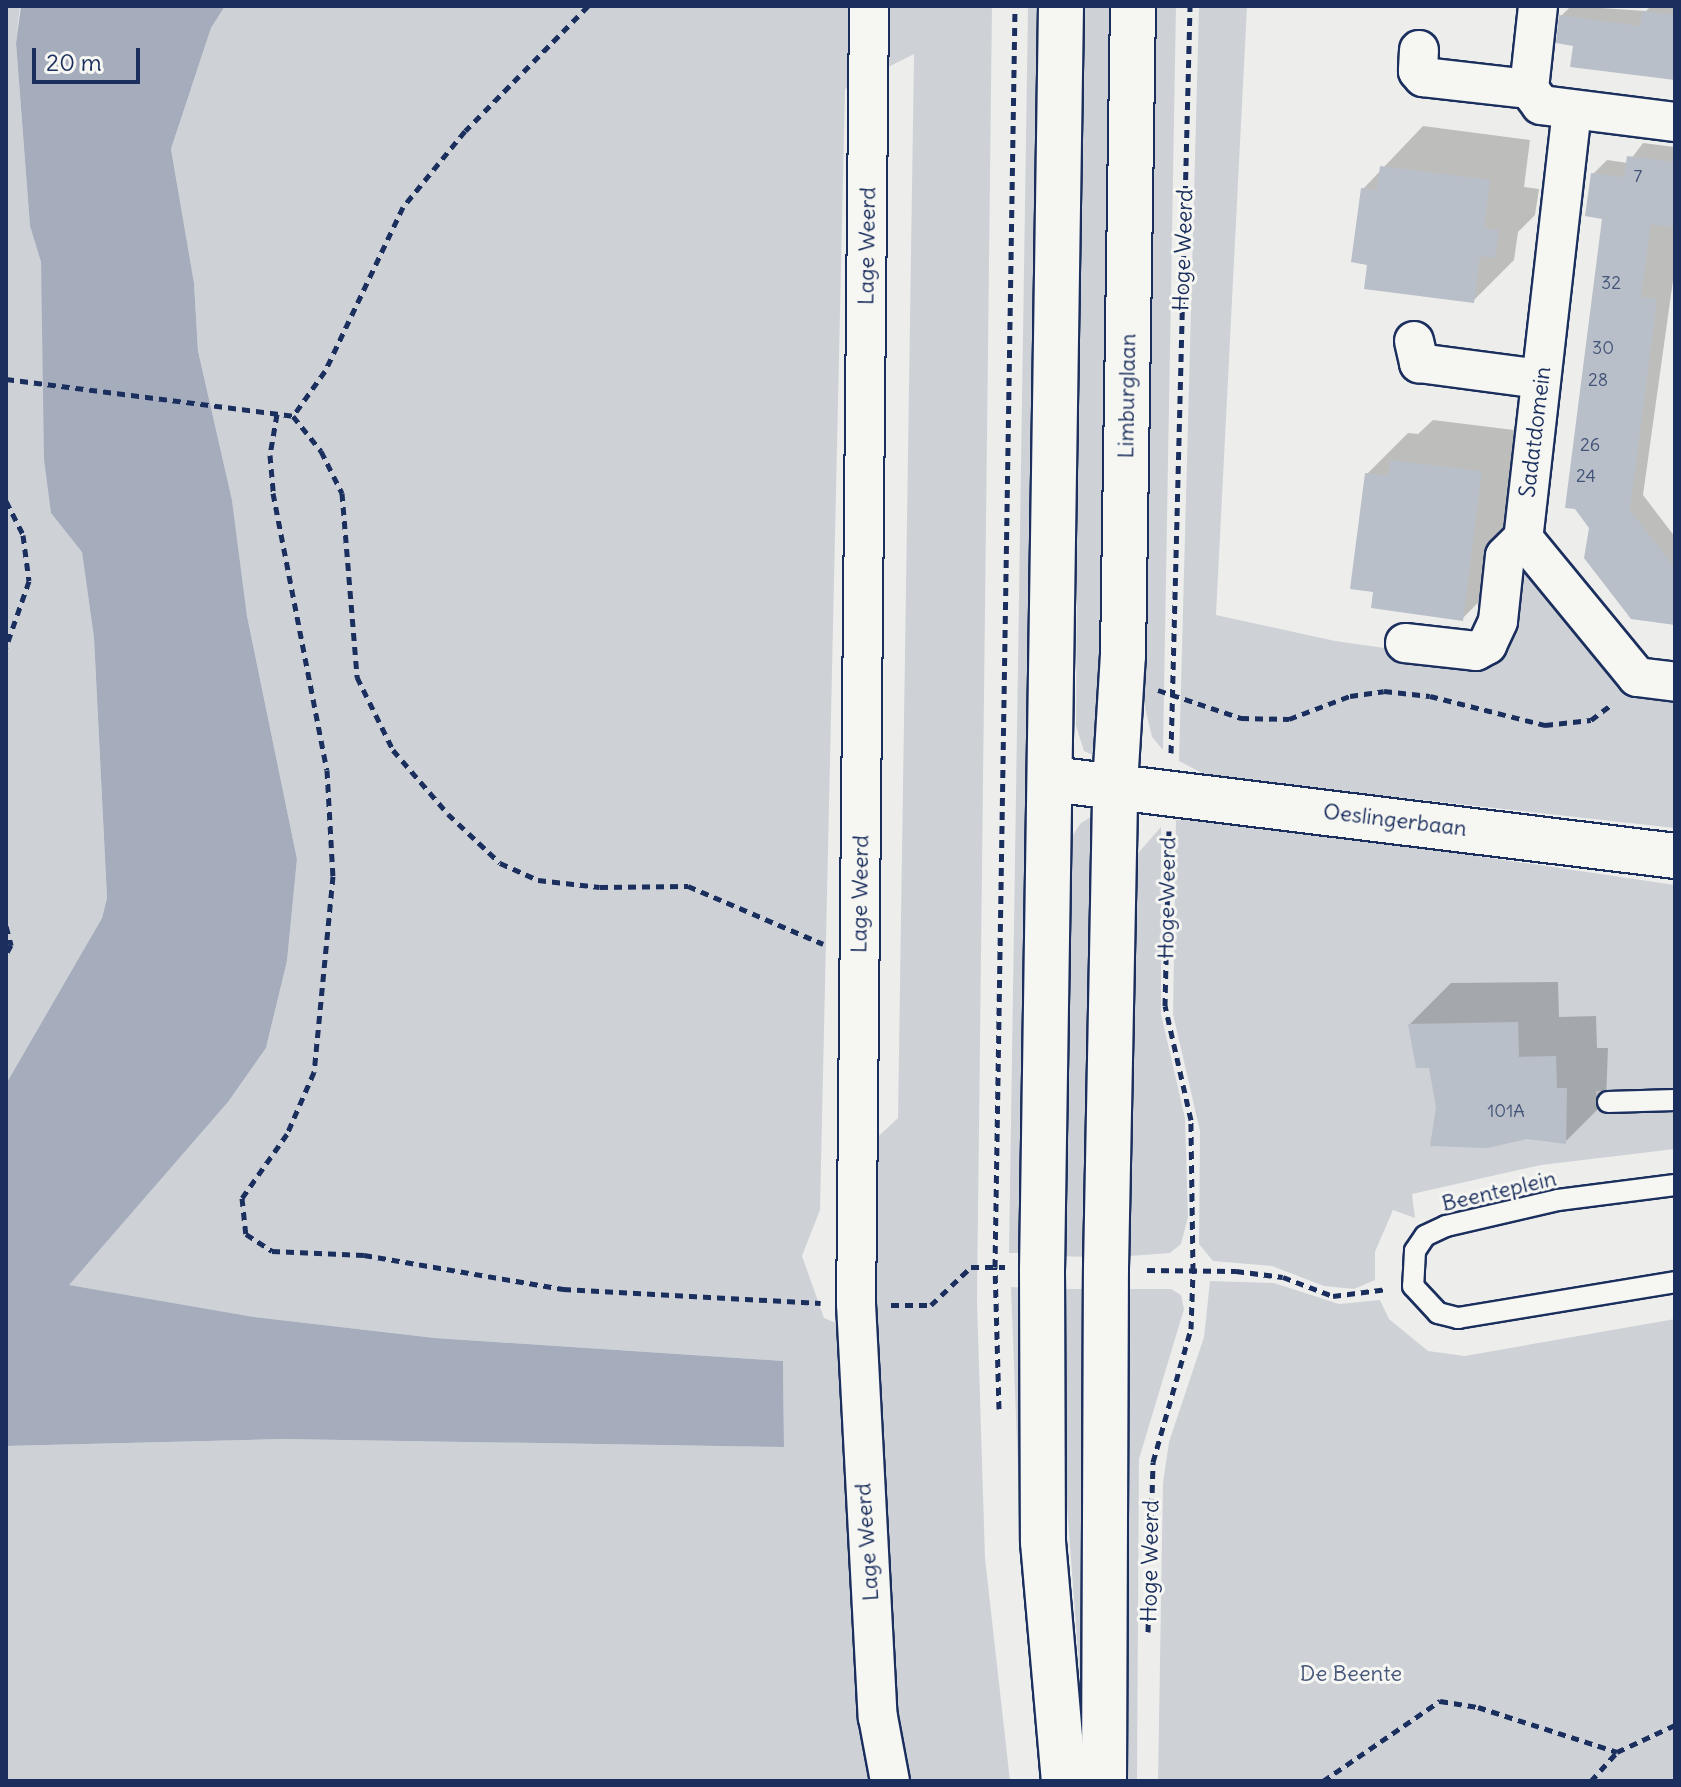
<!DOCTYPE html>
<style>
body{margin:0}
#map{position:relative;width:1681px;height:1787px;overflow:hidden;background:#edeeec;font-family:Delius,sans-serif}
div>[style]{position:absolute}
.green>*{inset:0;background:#ced2d7}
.water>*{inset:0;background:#a5acbc}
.shadow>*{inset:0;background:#0003}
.building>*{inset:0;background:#b9bfc8}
.path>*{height:5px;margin-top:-2.5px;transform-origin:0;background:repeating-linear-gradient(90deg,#1b2f5e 0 8px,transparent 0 14px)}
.roads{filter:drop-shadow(2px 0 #1b2f5e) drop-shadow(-2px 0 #1b2f5e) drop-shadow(0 2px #1b2f5e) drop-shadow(0 -2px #1b2f5e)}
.service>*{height:20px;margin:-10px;padding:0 10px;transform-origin:10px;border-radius:10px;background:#f6f6f2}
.minor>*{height:38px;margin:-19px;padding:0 19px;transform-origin:19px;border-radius:19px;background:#f6f6f2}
.secondary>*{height:44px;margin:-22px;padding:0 22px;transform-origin:22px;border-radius:22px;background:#f6f6f2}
span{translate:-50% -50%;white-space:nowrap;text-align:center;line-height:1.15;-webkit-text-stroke:6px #f6f6f2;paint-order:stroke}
.number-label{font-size:18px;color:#425378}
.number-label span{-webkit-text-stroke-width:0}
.street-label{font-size:22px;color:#1b2f5e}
.park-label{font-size:22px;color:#48587c}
.frame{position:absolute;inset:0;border:8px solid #1b2f5e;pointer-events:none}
.scale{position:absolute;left:32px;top:48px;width:108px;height:36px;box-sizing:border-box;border:4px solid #1b2f5e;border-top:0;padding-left:10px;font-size:24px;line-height:28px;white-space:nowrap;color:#1b2f5e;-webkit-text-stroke:6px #f6f6f2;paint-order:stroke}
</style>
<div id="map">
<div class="green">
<i style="clip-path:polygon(6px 6px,20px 6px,16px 43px,30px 226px,41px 262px,51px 513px,82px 551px,94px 638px,107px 898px,102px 918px,6px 1084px)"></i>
<i style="clip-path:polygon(evenodd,225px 6px,992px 6px,977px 1301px,985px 1558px,1010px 1781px,6px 1781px,6px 1446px,282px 1439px,784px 1447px,783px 1361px,435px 1338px,254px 1317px,68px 1285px,228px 1102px,266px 1048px,287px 961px,297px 859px,247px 616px,232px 500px,198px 351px,194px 283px,171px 149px,211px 28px,225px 6px,914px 54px,898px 1118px,869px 1145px,877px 1361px,844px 1445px,836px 1323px,824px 1318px,802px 1256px,820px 1210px,845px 89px,914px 54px)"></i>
<i style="clip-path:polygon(1028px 6px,1051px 6px,1032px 1253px,1009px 1253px)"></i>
<i style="clip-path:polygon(1071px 6px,1116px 6px,1100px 758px,1084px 751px,1076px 726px,1078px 416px,1065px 353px)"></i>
<i style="clip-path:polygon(1152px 6px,1176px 6px,1163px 750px,1152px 737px,1142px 695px)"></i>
<i style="clip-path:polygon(1199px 6px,1247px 6px,1216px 615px,1335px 641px,1499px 664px,1517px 573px,1527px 571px,1675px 693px,1675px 828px,1208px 776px,1179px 761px)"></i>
<i style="clip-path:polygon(1096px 814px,1093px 1257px,1052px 1256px,1068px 842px,1081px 823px)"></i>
<i style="clip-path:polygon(1176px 820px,1232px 820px,1675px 885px,1675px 1089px,1596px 1091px,1598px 1110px,1675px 1109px,1675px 1149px,1541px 1165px,1412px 1194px,1415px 1218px,1393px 1210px,1375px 1252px,1375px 1280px,1354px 1289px,1324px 1286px,1272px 1266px,1213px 1261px,1199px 1244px,1200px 1131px,1173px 1014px)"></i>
<i style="clip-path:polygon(1161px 827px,1161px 1014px,1185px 1118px,1188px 1217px,1181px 1244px,1170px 1253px,1117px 1257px,1132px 860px)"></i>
<i style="clip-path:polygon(1210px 1281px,1274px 1283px,1339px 1304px,1380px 1300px,1389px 1319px,1428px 1351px,1465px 1356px,1675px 1319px,1675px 1781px,1158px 1781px,1163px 1483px,1169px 1442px,1204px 1337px)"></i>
<i style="clip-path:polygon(1011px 1287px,1028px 1288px,1043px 1781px,1021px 1547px)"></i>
<i style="clip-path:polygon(1051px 1289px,1093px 1289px,1083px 1718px,1054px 1334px)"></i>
<i style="clip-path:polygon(1117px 1289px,1171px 1289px,1181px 1295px,1184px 1309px,1139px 1459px,1137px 1781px,1117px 1781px)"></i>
</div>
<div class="water">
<i style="clip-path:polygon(21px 6px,225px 6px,211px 28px,171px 149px,194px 283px,198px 351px,232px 500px,247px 616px,297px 859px,287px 961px,266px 1048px,228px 1102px,69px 1285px,254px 1317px,435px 1338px,783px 1361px,784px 1447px,282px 1439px,6px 1446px,6px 1084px,102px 918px,107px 898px,94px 638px,82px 552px,51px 513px,44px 459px,41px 262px,30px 226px,16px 43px)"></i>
</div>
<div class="shadow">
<i style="clip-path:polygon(1571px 6px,1646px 11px,1651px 6px,1675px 6px,1675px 78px,1575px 44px,1561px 16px)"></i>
<i style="clip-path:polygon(1423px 126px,1530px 140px,1524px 187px,1539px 189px,1535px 215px,1518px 232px,1514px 260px,1473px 301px,1369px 263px,1363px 189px)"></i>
<i style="clip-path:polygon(1643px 143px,1675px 147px,1675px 266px,1643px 495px,1675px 537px,1675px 627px,1591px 527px,1604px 217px,1593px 174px,1607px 160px,1628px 163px)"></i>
<i style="clip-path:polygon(1433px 420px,1522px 431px,1503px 577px,1462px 619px,1375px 590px,1367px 474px,1408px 433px,1418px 434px)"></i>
<i style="clip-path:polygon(1558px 982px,1559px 1017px,1596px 1016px,1597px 1048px,1608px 1048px,1606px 1101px,1565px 1142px,1438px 1107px,1430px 1066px,1410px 1024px,1451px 983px)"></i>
</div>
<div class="building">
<i style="clip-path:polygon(1642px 11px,1675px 15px,1675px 80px,1570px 67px,1573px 46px,1556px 43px,1559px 15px,1640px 26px)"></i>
<i style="clip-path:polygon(1627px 156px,1675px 162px,1675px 228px,1651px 224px,1641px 297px,1657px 299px,1630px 510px,1675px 568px,1675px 625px,1631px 619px,1584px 558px,1589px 528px,1575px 509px,1565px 508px,1602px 219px,1585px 216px,1591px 173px,1624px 177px)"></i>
<i style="clip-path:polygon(1380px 166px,1490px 180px,1484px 228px,1499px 230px,1495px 258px,1480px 256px,1474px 303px,1364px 289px,1367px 265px,1351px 262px,1361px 188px,1377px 190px)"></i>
<i style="clip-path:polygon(1390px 460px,1482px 471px,1463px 621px,1371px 608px,1373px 592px,1350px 589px,1365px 473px,1388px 476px)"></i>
<i style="clip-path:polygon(1518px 1022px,1519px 1057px,1556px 1056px,1557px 1088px,1567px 1088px,1566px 1144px,1527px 1139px,1487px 1148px,1430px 1146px,1436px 1107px,1429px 1068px,1416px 1068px,1408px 1024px)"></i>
</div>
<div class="path">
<i style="left:588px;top:6px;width:175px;rotate:134.5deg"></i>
<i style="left:465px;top:131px;width:98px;rotate:129.2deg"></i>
<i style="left:403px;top:207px;width:182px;rotate:115.4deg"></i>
<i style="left:325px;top:371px;width:55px;rotate:125.4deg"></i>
<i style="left:293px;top:416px;width:45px;rotate:51.3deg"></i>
<i style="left:321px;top:451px;width:47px;rotate:63.4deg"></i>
<i style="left:342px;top:493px;width:185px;rotate:85.3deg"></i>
<i style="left:357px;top:677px;width:81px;rotate:63.7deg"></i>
<i style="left:393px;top:750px;width:84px;rotate:49.3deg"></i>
<i style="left:448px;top:814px;width:71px;rotate:43.3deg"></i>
<i style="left:500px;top:863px;width:42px;rotate:24.1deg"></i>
<i style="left:538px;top:880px;width:62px;rotate:6.4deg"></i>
<i style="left:600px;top:887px;width:88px;rotate:-0.7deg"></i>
<i style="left:688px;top:886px;width:147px;rotate:23.2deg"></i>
<i style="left:6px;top:379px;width:289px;rotate:7.3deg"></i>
<i style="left:277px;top:414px;width:42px;rotate:99.7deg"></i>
<i style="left:270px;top:455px;width:38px;rotate:85deg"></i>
<i style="left:273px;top:493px;width:282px;rotate:79deg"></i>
<i style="left:327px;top:770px;width:106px;rotate:86.8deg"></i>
<i style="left:333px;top:876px;width:197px;rotate:95.5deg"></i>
<i style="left:314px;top:1072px;width:68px;rotate:113.5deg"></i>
<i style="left:287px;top:1134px;width:78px;rotate:125.1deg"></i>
<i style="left:242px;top:1198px;width:36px;rotate:84deg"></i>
<i style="left:246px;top:1234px;width:31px;rotate:33deg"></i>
<i style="left:272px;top:1251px;width:92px;rotate:2.5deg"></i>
<i style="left:364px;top:1255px;width:202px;rotate:9.7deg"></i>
<i style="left:563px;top:1289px;width:258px;rotate:3.1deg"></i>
<i style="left:6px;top:501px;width:38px;rotate:63deg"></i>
<i style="left:23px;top:535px;width:46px;rotate:82.6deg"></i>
<i style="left:29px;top:581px;width:70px;rotate:109.2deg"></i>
<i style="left:1158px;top:690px;width:88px;rotate:18.6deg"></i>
<i style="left:1241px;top:718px;width:48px;rotate:1.2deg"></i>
<i style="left:1289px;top:719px;width:65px;rotate:-20.7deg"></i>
<i style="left:1350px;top:696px;width:34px;rotate:-8deg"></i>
<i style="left:1384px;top:691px;width:46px;rotate:6.2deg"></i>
<i style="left:1430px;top:696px;width:119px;rotate:14.2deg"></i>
<i style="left:1545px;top:725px;width:46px;rotate:-6.2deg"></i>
<i style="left:1591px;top:720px;width:26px;rotate:-37deg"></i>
<i style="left:1171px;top:753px;width:747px;rotate:-88.54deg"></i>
<i style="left:6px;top:926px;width:20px;rotate:75deg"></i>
<i style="left:11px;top:945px;width:10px;rotate:119deg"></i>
<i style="left:1147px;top:1270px;width:89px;rotate:0.6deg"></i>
<i style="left:1236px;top:1271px;width:47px;rotate:7.3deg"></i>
<i style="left:1283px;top:1277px;width:53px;rotate:20.8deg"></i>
<i style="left:1333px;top:1296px;width:55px;rotate:-7.3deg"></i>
<i style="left:891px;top:1305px;width:40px"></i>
<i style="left:931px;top:1305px;width:55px;rotate:-43.5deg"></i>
<i style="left:971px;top:1267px;width:34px"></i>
<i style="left:999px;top:1409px;width:142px;rotate:-91.6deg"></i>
<i style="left:995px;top:1267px;width:1261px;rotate:-89.09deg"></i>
<i style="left:1148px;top:1632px;width:170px;rotate:-88.3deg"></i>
<i style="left:1153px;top:1462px;width:138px;rotate:-74.1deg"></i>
<i style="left:1191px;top:1329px;width:58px;rotate:-88deg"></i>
<i style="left:1193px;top:1271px;width:151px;rotate:-90.8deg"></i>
<i style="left:1191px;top:1120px;width:117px;rotate:-102.8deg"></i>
<i style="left:1165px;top:1006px;width:175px;rotate:-88.7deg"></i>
<i style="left:1323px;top:1781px;width:142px;rotate:-34.4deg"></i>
<i style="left:1440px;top:1701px;width:38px;rotate:9deg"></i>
<i style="left:1478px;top:1707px;width:146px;rotate:17.9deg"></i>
<i style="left:1591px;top:1781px;width:39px;rotate:-48deg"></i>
<i style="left:1617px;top:1752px;width:64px;rotate:-25deg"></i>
</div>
<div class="roads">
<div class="service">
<i style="left:1608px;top:1102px;width:67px;rotate:-1.7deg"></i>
<i style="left:1675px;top:1185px;width:118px;rotate:172.7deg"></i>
<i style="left:1558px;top:1200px;width:115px;rotate:166.9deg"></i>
<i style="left:1446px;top:1226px;width:23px;rotate:155deg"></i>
<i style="left:1425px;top:1236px;width:18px;rotate:124deg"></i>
<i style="left:1415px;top:1251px;width:35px;rotate:93deg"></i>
<i style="left:1413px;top:1286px;width:37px;rotate:47deg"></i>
<i style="left:1438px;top:1313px;width:21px;rotate:14deg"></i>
<i style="left:1458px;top:1318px;width:220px;rotate:-9.4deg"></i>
</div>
<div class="minor">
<i style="left:869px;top:6px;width:1298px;rotate:90.57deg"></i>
<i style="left:856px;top:1304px;width:414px;rotate:87deg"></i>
<i style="left:878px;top:1717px;width:65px;rotate:79.4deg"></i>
<i style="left:1538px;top:6px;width:83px;rotate:96.2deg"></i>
<i style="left:1529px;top:89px;width:20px;rotate:53deg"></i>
<i style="left:1541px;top:105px;width:135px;rotate:7.2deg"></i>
<i style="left:1419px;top:50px;width:21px;rotate:93deg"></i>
<i style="left:1418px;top:71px;width:8px;rotate:50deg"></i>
<i style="left:1423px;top:77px;width:107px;rotate:6.5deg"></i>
<i style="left:1572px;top:110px;width:431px;rotate:96.5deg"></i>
<i style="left:1523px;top:538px;width:180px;rotate:50.6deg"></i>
<i style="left:1637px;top:677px;width:38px;rotate:7deg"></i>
<i style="left:1414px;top:341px;width:23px;rotate:77deg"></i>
<i style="left:1419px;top:363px;width:123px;rotate:7.5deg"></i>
<i style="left:1405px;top:643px;width:71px;rotate:6.4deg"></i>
<i style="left:1476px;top:651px;width:13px;rotate:-29deg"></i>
<i style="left:1487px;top:645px;width:26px;rotate:-65deg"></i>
<i style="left:1498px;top:621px;width:65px;rotate:-83.9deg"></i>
<i style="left:1505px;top:556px;width:25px;rotate:-45deg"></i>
</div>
<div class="secondary">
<i style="left:1061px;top:6px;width:1263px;rotate:90.86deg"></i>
<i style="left:1042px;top:1269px;width:273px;rotate:89.8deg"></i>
<i style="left:1043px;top:1542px;width:240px;rotate:85deg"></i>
<i style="left:1051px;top:779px;width:629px;rotate:7.03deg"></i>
<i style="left:1104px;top:1781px;width:513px;rotate:-89.78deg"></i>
<i style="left:1106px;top:1268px;width:483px;rotate:-88.9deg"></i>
<i style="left:1115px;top:785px;width:129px;rotate:-86.5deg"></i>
<i style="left:1123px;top:656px;width:650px;rotate:-89.12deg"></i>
</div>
</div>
<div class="number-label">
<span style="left:1638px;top:176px">7</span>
<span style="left:1611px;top:283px">32</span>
<span style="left:1603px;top:348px">30</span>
<span style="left:1598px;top:380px">28</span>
<span style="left:1590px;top:445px">26</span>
<span style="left:1586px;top:476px">24</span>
<span style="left:1506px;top:1111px">101A</span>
</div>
<div class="street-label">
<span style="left:867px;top:246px;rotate:-89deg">Lage Weerd</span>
<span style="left:1183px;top:250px;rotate:-88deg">Hoge Weerd</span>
<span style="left:1127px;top:396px;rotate:-89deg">Limburglaan</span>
<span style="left:1535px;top:432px;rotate:-83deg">Sadatdomein</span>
<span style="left:1395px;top:820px;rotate:7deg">Oeslingerbaan</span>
<span style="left:860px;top:894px;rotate:-89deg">Lage Weerd</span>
<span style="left:1167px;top:898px;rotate:-89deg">Hoge Weerd</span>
<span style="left:1499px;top:1191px;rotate:-13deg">Beenteplein</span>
<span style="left:867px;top:1542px;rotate:-94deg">Lage Weerd</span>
<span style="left:1150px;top:1561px;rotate:-89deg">Hoge Weerd</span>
</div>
<div class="park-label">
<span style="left:1351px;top:1674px">De Beente</span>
</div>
<div class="frame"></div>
<div class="scale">20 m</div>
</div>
